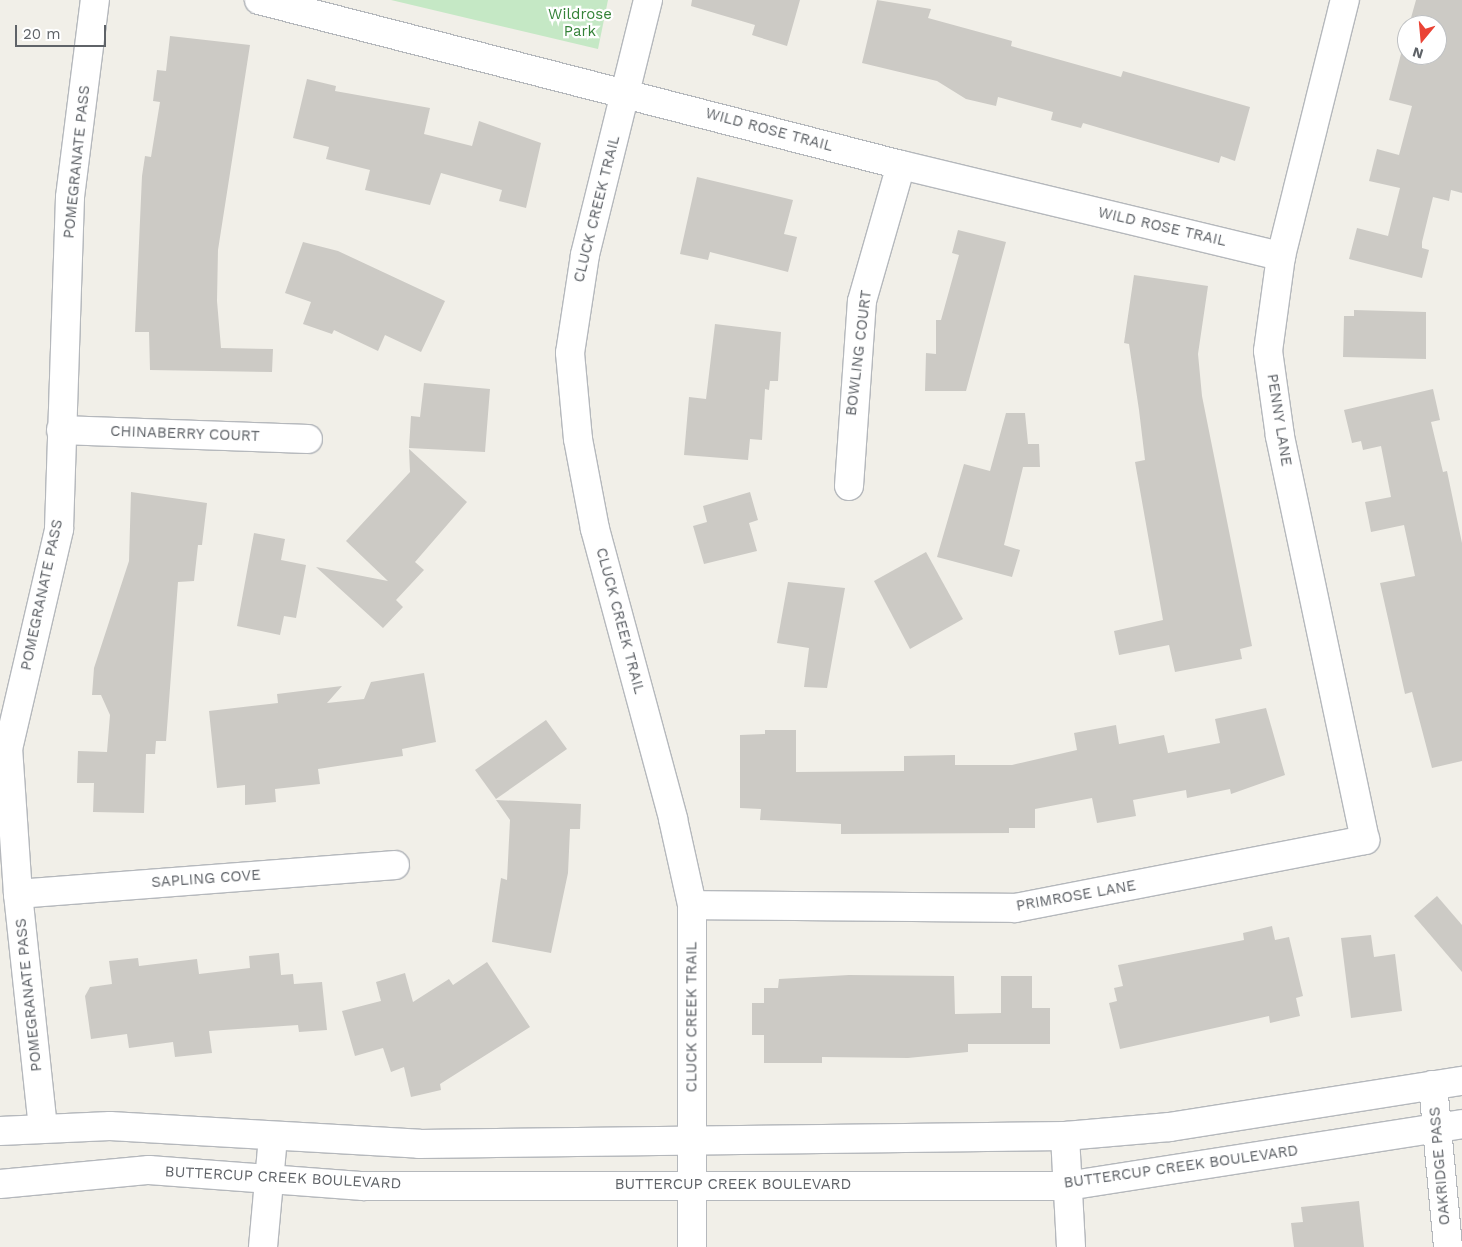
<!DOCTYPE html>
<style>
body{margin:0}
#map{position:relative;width:1462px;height:1247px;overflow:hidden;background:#f1efe8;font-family:"Work Sans",sans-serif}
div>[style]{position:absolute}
.green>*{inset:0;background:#c5e8c5}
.building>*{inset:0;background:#cccac5}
.roads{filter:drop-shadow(1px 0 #b5b8bc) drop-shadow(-1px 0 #b5b8bc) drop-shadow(0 1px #b5b8bc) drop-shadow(0 -1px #b5b8bc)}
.minor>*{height:28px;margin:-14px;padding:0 14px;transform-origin:14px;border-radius:14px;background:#fff}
.tertiary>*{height:28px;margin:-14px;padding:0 14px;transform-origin:14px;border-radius:14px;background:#fff}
span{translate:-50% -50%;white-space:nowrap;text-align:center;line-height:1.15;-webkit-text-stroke:4.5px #fff;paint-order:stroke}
.park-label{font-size:15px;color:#348238}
.street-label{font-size:15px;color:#5f6368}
.north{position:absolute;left:1397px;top:15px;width:50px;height:50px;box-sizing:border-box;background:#fff;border:1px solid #bfc1c3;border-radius:50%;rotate:197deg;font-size:14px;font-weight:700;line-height:20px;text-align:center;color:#5f6368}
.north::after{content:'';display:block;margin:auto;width:18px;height:22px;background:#ea4335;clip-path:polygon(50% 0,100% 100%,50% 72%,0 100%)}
.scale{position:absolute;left:15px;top:25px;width:91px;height:22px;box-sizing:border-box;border:2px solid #5f6368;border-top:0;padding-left:6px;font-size:15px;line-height:18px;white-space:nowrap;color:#5f6368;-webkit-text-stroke:4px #fff;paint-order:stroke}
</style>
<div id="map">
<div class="green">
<i style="clip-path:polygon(391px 0,608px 0,598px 49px)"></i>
</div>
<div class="building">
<i style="clip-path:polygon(692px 0,800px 0,787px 46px,752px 35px,755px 25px,691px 6px)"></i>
<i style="clip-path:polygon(877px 0,931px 9px,928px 18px,1012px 41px,1011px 46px,1121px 77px,1123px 71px,1250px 107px,1235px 161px,1221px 156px,1219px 163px,1083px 123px,1081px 128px,1051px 120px,1053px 112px,998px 97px,996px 106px,966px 99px,937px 81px,862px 63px)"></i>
<i style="clip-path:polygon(1416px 0,1462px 0,1462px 193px,1451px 190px,1449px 201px,1433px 197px,1422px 242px,1422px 248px,1429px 250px,1422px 278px,1349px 259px,1357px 228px,1388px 236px,1400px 188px,1369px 181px,1377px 149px,1399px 155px,1412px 106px,1389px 100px,1407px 31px,1407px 55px,1437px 55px,1437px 25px,1409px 25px)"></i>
<i style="clip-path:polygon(170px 36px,250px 45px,218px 250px,217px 301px,221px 348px,273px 349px,272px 372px,150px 370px,149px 332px,135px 332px,142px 176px,145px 156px,151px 157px,160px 102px,153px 101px,157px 70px,166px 71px)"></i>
<i style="clip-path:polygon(307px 79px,336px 86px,335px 91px,430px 108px,424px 134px,472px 146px,479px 121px,541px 143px,526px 208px,499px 201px,502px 190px,441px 173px,430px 205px,365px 190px,370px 170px,326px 159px,329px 147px,293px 138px)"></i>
<i style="clip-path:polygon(697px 177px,793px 200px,784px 234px,797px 237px,788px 272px,710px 252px,708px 260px,680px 254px)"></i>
<i style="clip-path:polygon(958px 230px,1006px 242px,966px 391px,925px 391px,926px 353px,936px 354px,936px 320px,941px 320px,959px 255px,952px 253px)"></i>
<i style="clip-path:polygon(303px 242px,338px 251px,445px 301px,421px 352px,385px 335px,378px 351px,334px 330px,332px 334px,303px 324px,311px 302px,285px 293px)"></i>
<i style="clip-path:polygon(1134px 275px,1208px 286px,1198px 354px,1202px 396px,1252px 646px,1240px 649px,1242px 659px,1175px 672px,1169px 645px,1119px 655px,1114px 631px,1163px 620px,1135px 462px,1145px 460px,1139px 410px,1129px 344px,1124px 343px)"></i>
<i style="clip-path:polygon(1354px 310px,1426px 312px,1426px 359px,1343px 357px,1344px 316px,1354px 316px)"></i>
<i style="clip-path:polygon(715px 324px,781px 332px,778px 381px,770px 381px,769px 390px,765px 389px,762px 440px,750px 439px,748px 460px,684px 455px,689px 397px,706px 399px)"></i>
<i style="clip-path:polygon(424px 383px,490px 389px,485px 452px,409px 448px,411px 416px,420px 417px)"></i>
<i style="clip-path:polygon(1433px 389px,1440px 420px,1431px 422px,1443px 472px,1447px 471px,1462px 543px,1462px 761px,1432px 768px,1412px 692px,1405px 694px,1380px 583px,1415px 576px,1404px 525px,1371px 532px,1365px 502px,1391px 497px,1381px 446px,1363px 450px,1361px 441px,1352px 443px,1344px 410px)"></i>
<i style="clip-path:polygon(1006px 413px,1025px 413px,1028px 444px,1039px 444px,1040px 467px,1023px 467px,1004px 545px,1020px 550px,1012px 577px,937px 557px,964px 464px,990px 471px)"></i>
<i style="clip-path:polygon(409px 449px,467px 502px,415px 562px,424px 570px,396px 600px,403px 607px,383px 628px,316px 567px,388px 581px,346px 541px,410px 472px)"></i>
<i style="clip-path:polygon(131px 492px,207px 503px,202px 545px,198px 545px,194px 581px,178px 582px,166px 741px,156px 741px,155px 754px,146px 754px,144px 813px,93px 812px,94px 783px,77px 783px,78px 751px,107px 752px,110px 715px,101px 695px,92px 695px,94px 668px,129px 561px)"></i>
<i style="clip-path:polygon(750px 492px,758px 520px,749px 523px,757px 551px,704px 564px,693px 526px,707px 522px,703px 506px)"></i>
<i style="clip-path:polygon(254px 533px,285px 539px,281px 560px,306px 565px,296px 618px,284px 616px,280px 635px,237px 626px)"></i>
<i style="clip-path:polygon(926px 552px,963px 619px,910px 649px,874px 581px)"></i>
<i style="clip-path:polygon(788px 582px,845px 588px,827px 688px,804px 687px,809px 648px,777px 643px)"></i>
<i style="clip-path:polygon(424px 673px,436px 742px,402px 749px,403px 756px,318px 769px,320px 784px,275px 789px,276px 802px,245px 805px,245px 785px,217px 788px,209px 711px,278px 703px,277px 694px,342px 686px,327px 703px,364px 699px,371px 682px)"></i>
<i style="clip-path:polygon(1266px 708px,1285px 775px,1231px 794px,1230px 789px,1187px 798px,1186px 790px,1133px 800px,1136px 816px,1097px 823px,1092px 798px,1035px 809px,1035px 828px,1009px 828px,1009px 833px,841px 834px,841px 824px,760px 820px,761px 809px,740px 808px,740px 735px,765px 734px,765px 730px,796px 730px,796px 772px,904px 771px,904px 756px,955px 755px,955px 765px,1012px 765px,1077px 750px,1074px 733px,1116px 725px,1119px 744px,1164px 735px,1168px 753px,1220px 743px,1215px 719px)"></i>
<i style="clip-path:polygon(546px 720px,567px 749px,496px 799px,475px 770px)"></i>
<i style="clip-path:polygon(496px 800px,581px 804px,580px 829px,570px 829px,568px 873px,551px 953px,492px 942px,501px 878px,507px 880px,510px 820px)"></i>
<i style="clip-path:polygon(1437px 896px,1462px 925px,1462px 972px,1414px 916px)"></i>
<i style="clip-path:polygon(1272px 926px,1275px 940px,1289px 937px,1303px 996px,1296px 998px,1300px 1016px,1270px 1023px,1269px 1016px,1120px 1049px,1109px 1003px,1117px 1001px,1114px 988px,1123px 986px,1118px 965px,1244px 940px,1243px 933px)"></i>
<i style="clip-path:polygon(1371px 935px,1374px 957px,1395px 954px,1402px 1011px,1351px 1018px,1341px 938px)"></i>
<i style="clip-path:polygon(279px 953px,281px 975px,293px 974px,294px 984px,322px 982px,327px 1030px,299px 1032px,298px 1025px,209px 1031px,212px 1053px,175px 1057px,173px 1042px,129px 1048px,127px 1034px,91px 1039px,85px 996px,90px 987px,112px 984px,109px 961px,138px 958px,139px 966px,197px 959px,199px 974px,250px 968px,249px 956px)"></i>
<i style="clip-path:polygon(487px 962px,530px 1027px,440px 1084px,441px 1090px,411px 1097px,404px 1067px,391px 1072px,383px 1048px,355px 1056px,342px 1011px,381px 1001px,376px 982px,405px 973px,413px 1002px,449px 979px,453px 985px)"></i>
<i style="clip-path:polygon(849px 975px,954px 976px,955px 1014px,1001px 1013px,1001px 976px,1032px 976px,1032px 1008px,1050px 1008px,1050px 1044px,968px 1044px,968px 1052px,908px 1058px,822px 1057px,822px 1063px,764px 1063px,764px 1035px,752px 1035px,752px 1003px,764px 1003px,764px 988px,778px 988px,779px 979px)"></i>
<i style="clip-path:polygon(1359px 1201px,1364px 1247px,1294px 1247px,1291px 1223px,1303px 1222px,1301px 1207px)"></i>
</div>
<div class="roads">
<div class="minor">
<i style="left:259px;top:0;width:663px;rotate:14.41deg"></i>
<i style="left:901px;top:165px;width:391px;rotate:13.5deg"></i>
<i style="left:61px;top:430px;width:247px;rotate:2.1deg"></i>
<i style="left:849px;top:486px;width:185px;rotate:-86deg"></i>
<i style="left:862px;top:301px;width:141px;rotate:-74deg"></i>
<i style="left:18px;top:894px;width:378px;rotate:-4.4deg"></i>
<i style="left:692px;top:905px;width:323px;rotate:0.5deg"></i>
<i style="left:1015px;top:908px;width:357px;rotate:-11deg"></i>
<i style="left:1365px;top:840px;width:413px;rotate:-101.9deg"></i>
<i style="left:1280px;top:436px;width:86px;rotate:-98deg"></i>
<i style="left:1268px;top:351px;width:96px;rotate:-82.2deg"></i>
<i style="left:1281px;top:256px;width:264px;rotate:-76deg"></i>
<i style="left:1433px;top:1085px;width:163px;rotate:84.7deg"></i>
<i style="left:43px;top:1128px;width:235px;rotate:-96.1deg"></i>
<i style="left:18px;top:894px;width:145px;rotate:-93.9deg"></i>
<i style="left:8px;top:749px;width:226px;rotate:-76.9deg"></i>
<i style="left:59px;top:529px;width:332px;rotate:-88.1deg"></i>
<i style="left:70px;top:197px;width:199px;rotate:-82.8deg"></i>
<i style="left:1065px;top:1136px;width:111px;rotate:86.9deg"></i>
<i style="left:263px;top:1247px;width:110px;rotate:-84.8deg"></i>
</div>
<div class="tertiary">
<i style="left:648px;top:0;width:263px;rotate:103.9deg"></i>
<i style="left:585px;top:255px;width:99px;rotate:98.7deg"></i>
<i style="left:570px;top:353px;width:86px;rotate:84.7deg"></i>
<i style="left:578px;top:439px;width:92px;rotate:79.3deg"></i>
<i style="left:595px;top:529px;width:300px;rotate:74.9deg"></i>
<i style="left:673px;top:819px;width:88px;rotate:77.5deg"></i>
<i style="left:692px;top:905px;width:342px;rotate:90deg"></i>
<i style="left:0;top:1131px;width:110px;rotate:-2.6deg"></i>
<i style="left:110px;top:1126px;width:310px;rotate:3.3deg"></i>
<i style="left:419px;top:1144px;width:646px;rotate:-0.71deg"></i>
<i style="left:1065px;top:1136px;width:105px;rotate:-4.9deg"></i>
<i style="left:1170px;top:1127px;width:296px;rotate:-9deg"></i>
<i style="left:0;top:1184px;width:150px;rotate:-5.4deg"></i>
<i style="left:149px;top:1170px;width:215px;rotate:4.3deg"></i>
<i style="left:363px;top:1186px;width:704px"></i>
<i style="left:1067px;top:1186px;width:400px;rotate:-8.9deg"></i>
</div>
</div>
<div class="park-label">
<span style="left:580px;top:23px">Wildrose<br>Park</span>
</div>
<div class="street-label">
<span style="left:769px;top:130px;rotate:15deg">WILD ROSE TRAIL</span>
<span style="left:77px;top:162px;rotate:-84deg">POMEGRANATE PASS</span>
<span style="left:597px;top:209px;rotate:-76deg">CLUCK CREEK TRAIL</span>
<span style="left:1162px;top:227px;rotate:13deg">WILD ROSE TRAIL</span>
<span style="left:859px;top:353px;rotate:-83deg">BOWLING COURT</span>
<span style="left:1279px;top:420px;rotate:81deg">PENNY LANE</span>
<span style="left:185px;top:434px;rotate:2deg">CHINABERRY COURT</span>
<span style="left:42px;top:595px;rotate:-78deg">POMEGRANATE PASS</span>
<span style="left:620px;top:621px;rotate:75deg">CLUCK CREEK TRAIL</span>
<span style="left:206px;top:879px;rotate:-4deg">SAPLING COVE</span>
<span style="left:1076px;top:896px;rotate:-10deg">PRIMROSE LANE</span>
<span style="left:29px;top:995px;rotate:-96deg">POMEGRANATE PASS</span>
<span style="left:692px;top:1017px;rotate:-90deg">CLUCK CREEK TRAIL</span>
<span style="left:1440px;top:1166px;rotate:-95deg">OAKRIDGE PASS</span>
<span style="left:1181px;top:1167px;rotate:-8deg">BUTTERCUP CREEK BOULEVARD</span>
<span style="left:283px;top:1178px;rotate:3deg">BUTTERCUP CREEK BOULEVARD</span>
<span style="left:733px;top:1185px">BUTTERCUP CREEK BOULEVARD</span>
</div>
<div class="north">N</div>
<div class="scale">20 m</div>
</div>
